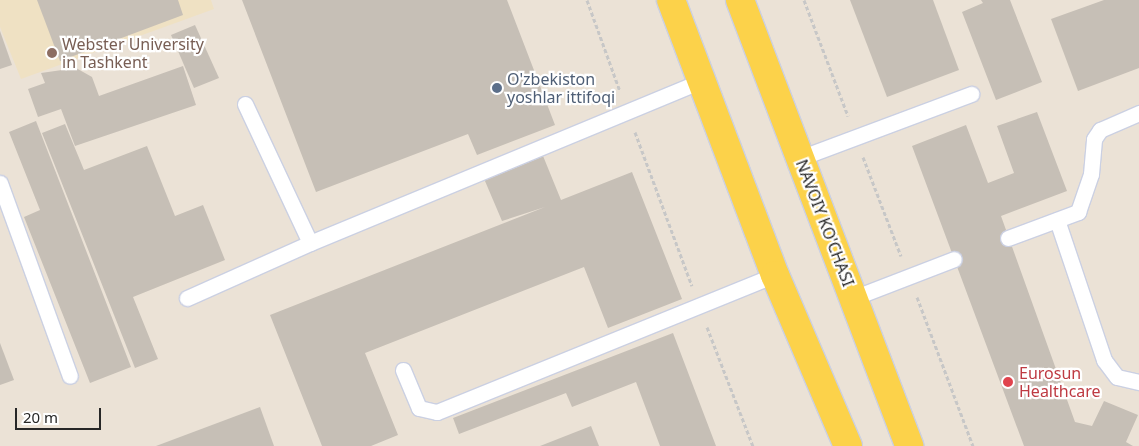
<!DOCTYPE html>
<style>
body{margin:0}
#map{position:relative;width:1139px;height:446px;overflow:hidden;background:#ebe2d6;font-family:"Noto Sans",sans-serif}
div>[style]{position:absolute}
.education>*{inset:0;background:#efe1c3}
.building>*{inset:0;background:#c6bfb6}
.path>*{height:3px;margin-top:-1.5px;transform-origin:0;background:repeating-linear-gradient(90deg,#c7c7c7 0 4px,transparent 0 6.5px)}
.roads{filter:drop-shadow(1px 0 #cbd0e2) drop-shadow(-1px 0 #cbd0e2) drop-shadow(0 1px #cbd0e2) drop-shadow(0 -1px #cbd0e2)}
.lane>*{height:15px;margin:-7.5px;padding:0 7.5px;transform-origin:7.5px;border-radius:7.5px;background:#fff}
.primary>*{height:28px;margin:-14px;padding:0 14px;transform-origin:14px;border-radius:14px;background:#fcd24a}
.dots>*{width:14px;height:14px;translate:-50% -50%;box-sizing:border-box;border:2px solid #fff;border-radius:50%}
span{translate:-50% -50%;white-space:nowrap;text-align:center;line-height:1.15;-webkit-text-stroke:4.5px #fff;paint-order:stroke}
.education-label{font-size:16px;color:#785e54}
.left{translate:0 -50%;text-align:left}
.service-label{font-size:16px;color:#4e5e75}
.street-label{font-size:16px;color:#272727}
.health-label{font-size:16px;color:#be3a42}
.scale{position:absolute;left:15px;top:408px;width:86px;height:22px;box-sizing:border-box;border:2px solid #272727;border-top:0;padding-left:6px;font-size:15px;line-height:18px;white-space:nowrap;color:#272727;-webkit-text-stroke:4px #fff;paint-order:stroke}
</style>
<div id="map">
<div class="education">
<i style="clip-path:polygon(0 0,211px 0,214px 9px,21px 79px,0 27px)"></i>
</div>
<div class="building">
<i style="clip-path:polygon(37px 0,178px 0,183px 15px,60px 61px)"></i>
<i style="clip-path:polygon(242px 0,507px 0,555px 125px,477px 155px,468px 134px,316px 192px)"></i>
<i style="clip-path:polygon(850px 0,933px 0,959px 70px,887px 97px)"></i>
<i style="clip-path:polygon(981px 0,1010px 0,1042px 82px,996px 100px,962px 12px,983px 3px)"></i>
<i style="clip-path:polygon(1104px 0,1139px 0,1139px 68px,1078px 91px,1051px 19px)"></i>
<i style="clip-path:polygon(195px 25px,219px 78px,194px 88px,171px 35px)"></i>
<i style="clip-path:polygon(0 31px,12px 65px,0 69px)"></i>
<i style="clip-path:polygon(183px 66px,196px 105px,75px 146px,61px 109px,38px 117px,28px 89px,45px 83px,41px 73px,76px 68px,92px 77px,99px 96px)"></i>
<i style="clip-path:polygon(1037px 112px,1067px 191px,1001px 216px,1075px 422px,1092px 426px,1104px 401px,1138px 415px,1126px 442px,1133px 446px,1024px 446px,912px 146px,966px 125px,988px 183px,1014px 173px,997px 126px)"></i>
<i style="clip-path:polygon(36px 121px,131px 367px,90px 383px,24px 217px,40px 210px,9px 132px)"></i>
<i style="clip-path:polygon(65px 124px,84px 170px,147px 146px,175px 216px,203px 205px,225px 260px,133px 297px,158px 359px,135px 368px,42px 133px)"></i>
<i style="clip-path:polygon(541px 151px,561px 200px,632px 172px,682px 299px,608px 328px,584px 267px,365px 353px,398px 435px,371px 446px,322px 446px,270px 315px,545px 207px,502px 221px,482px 174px)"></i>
<i style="clip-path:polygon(673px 333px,716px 446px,660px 446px,636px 382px,572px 407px,566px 393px,459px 434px,453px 418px)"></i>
<i style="clip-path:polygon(0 343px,14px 380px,0 385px)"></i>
<i style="clip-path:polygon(260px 407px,274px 446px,156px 446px)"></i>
<i style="clip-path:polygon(591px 426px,599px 446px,540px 446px)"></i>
</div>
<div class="path">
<i style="left:587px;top:0;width:97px;rotate:70.1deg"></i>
<i style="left:804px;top:0;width:124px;rotate:69.2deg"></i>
<i style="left:635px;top:132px;width:164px;rotate:69.7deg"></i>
<i style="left:863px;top:157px;width:106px;rotate:69deg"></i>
<i style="left:917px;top:297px;width:159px;rotate:69.4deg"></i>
<i style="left:707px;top:327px;width:128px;rotate:68.9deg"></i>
</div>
<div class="roads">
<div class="lane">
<i style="left:245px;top:104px;width:153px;rotate:64.9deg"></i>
<i style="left:310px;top:243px;width:423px;rotate:-22.5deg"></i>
<i style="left:800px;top:158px;width:183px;rotate:-20.5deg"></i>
<i style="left:0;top:183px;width:205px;rotate:70.1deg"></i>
<i style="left:1057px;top:220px;width:148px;rotate:71.4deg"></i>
<i style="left:1104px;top:360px;width:21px;rotate:53deg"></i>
<i style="left:1117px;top:377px;width:23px;rotate:13deg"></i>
<i style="left:1008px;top:238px;width:75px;rotate:-20.4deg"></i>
<i style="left:1078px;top:212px;width:40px;rotate:-71.1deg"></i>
<i style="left:1091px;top:174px;width:35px;rotate:-85deg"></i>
<i style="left:1094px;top:139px;width:11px;rotate:-56deg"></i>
<i style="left:1100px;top:130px;width:43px;rotate:-23.6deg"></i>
<i style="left:187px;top:298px;width:135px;rotate:-24.1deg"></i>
<i style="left:853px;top:298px;width:108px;rotate:-21.1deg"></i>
<i style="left:403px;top:370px;width:41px;rotate:67.2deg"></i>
<i style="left:419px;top:408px;width:18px;rotate:13deg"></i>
<i style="left:437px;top:412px;width:365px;rotate:-22.1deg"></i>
</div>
<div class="primary">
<i style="left:671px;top:0;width:294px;rotate:69.3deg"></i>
<i style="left:775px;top:275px;width:186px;rotate:66.9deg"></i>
<i style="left:740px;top:0;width:477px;rotate:69.2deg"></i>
</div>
</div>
<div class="dots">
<i style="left:52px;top:53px;background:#8d6e63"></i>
<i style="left:497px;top:88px;background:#5c6f8a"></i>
<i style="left:1008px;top:382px;background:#e0444e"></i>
</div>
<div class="education-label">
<span class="left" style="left:62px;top:53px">Webster University<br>in Tashkent</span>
</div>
<div class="service-label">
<span class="left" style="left:507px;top:88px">O'zbekiston<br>yoshlar ittifoqi</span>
</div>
<div class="street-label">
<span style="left:825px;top:223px;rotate:69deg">NAVOIY KO'CHASI</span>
</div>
<div class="health-label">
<span class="left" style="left:1019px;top:382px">Eurosun<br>Healthcare</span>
</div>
<div class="scale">20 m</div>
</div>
